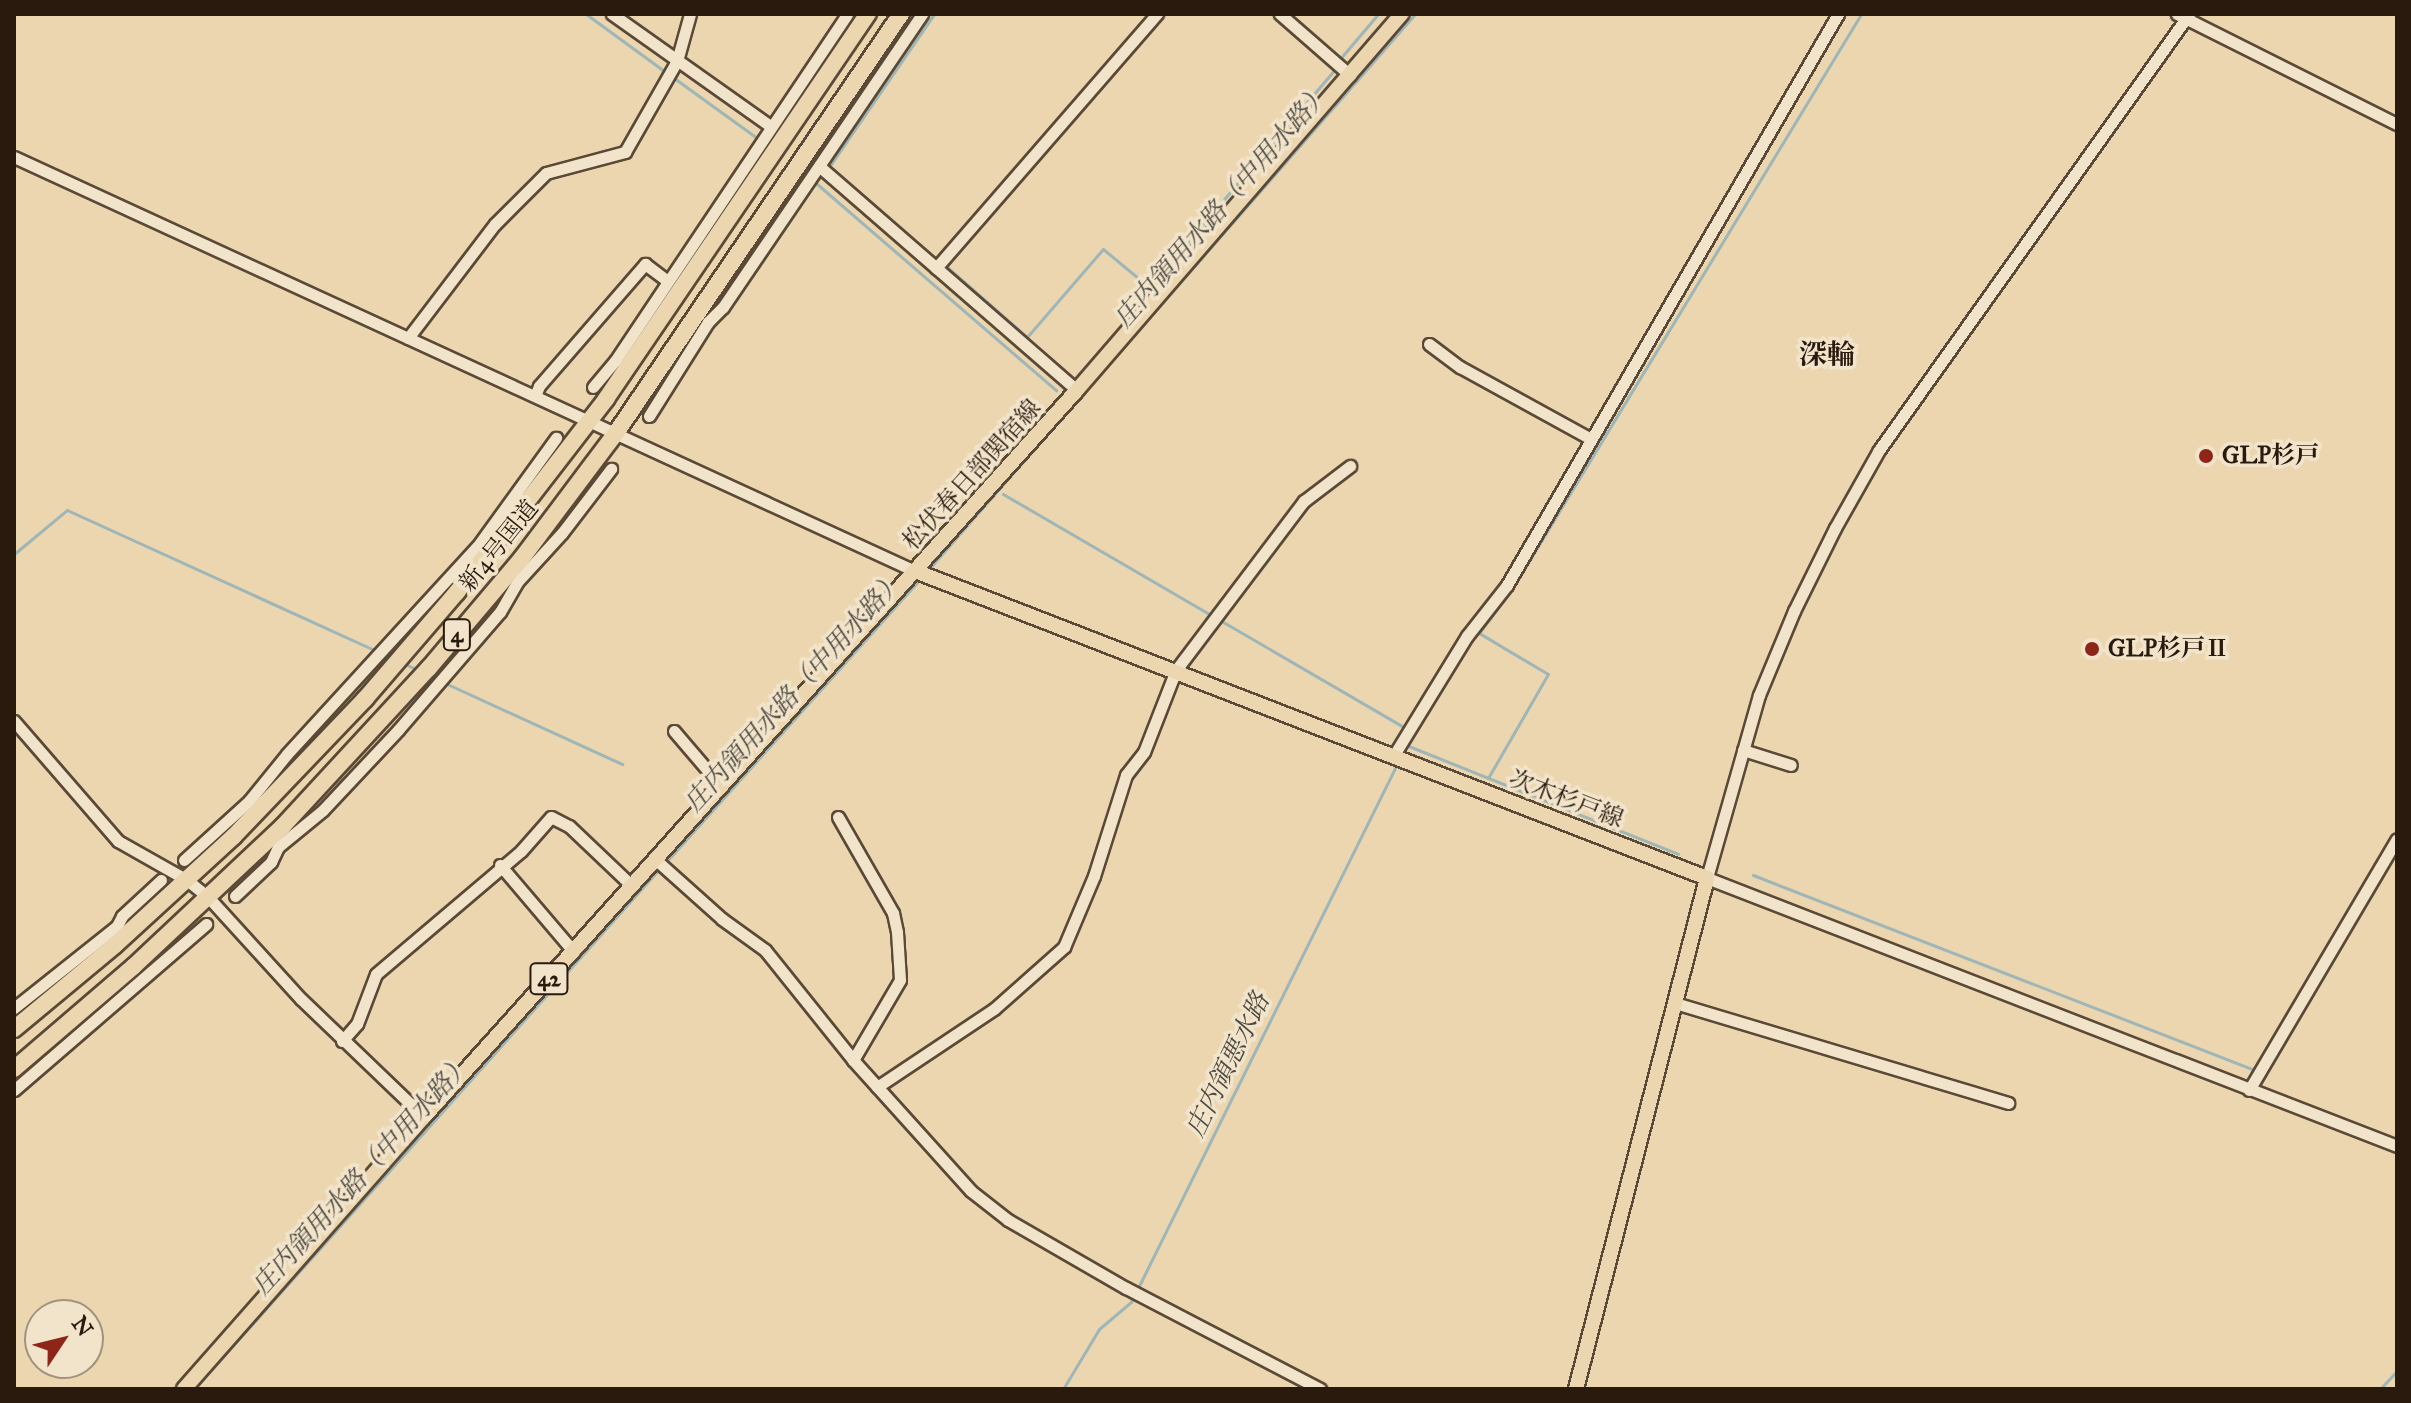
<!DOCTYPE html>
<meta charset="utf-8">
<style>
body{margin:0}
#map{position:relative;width:2411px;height:1403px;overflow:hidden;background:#ebd6af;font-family:"IM FELL Great Primer","Noto Serif JP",serif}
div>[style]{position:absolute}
.stream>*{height:3px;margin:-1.5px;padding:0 1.5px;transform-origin:1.5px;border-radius:1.5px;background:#9eb6b7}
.roads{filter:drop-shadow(2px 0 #5a4936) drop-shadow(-2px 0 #5a4936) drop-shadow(0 2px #5a4936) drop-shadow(0 -2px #5a4936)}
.minor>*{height:11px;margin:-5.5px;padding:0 5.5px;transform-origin:5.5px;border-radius:5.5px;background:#f2e4cb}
.major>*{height:14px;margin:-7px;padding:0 7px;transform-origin:7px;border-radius:7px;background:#ebd6af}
.highway>*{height:16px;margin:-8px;padding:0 8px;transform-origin:8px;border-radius:8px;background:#ebd6af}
.dots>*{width:22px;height:22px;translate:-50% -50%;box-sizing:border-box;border:4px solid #f2e4cb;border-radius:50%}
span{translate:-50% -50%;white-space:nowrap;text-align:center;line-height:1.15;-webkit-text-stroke:7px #f2e4cb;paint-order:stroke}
.shield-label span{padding:2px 6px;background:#f2e4cb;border:2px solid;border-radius:6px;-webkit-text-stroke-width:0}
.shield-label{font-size:22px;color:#2a1a0e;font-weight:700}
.poi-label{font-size:24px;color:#2a1a0e;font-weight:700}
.left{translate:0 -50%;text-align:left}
.street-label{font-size:24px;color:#2a1a0e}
.water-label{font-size:26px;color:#4d4941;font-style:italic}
.quarter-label{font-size:28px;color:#2a1a0e;font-weight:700}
.frame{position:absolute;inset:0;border:16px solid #2a1a0e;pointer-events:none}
.north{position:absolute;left:24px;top:1299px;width:80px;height:80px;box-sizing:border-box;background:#f2e4cb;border:2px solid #a2937f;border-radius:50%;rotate:55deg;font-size:22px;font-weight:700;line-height:32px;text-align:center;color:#2a1a0e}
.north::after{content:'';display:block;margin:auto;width:28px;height:36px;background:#8f2418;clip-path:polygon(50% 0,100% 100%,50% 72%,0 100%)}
</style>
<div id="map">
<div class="stream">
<i style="left:586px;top:14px;width:100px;rotate:36.1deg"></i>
<i style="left:1339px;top:60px;width:60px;rotate:-49.7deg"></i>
<i style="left:674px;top:78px;width:99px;rotate:35.9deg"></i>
<i style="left:829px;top:167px;width:186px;rotate:-55.5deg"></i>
<i style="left:817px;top:184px;width:316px;rotate:40.8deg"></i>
<i style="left:947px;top:267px;width:106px;rotate:41.2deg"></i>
<i style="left:1027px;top:337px;width:116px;rotate:-49.2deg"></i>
<i style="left:1103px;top:249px;width:60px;rotate:39.6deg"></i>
<i style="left:1149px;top:287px;width:289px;rotate:-49.5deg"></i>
<i style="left:1003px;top:494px;width:243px;rotate:30.2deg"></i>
<i style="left:14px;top:554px;width:69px;rotate:-39.7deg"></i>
<i style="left:67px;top:510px;width:340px;rotate:24.5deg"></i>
<i style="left:928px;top:570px;width:739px;rotate:-48.78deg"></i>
<i style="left:1218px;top:619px;width:213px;rotate:30.2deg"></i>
<i style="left:405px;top:664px;width:17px;rotate:25deg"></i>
<i style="left:445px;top:683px;width:195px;rotate:24.6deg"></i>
<i style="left:1402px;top:753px;width:9px;rotate:-63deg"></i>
<i style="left:1406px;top:745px;width:293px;rotate:21.8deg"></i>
<i style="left:1488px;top:778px;width:120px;rotate:-60deg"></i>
<i style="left:1548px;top:674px;width:80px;rotate:-149.3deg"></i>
<i style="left:1479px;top:633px;width:55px;rotate:-53.1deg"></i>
<i style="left:1512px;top:589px;width:673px;rotate:-58.74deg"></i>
<i style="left:666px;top:862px;width:380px;rotate:-48.1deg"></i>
<i style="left:1753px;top:875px;width:535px;rotate:21.24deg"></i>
<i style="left:194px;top:1389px;width:700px;rotate:-48.18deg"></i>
<i style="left:1063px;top:1389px;width:70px;rotate:-59deg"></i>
<i style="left:1099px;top:1329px;width:42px;rotate:-40.2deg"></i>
<i style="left:1131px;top:1302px;width:600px;rotate:-63.69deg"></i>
<i style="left:2380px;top:1389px;width:25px;rotate:-47deg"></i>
</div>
<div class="roads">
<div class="minor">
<i style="left:612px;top:14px;width:194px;rotate:35.3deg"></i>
<i style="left:1280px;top:14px;width:93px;rotate:41.1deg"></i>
<i style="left:2177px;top:14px;width:246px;rotate:26.6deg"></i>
<i style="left:2189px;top:14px;width:535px;rotate:125.41deg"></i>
<i style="left:1879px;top:450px;width:90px;rotate:119.4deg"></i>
<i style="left:1835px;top:528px;width:93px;rotate:116.3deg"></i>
<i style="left:1794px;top:611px;width:91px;rotate:112.6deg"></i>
<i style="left:1759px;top:695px;width:190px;rotate:105.9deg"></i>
<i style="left:1707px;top:878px;width:740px;rotate:21.23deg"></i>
<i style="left:14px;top:157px;width:992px;rotate:24.68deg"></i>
<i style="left:819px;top:166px;width:342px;rotate:41deg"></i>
<i style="left:936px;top:268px;width:337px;rotate:-49deg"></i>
<i style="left:408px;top:338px;width:143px;rotate:-52.7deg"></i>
<i style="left:495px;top:224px;width:72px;rotate:-45deg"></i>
<i style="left:546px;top:173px;width:82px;rotate:-14.9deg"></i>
<i style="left:625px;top:152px;width:105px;rotate:-60.3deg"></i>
<i style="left:677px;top:61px;width:49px;rotate:-74.5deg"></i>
<i style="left:1429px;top:344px;width:39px;rotate:37deg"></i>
<i style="left:1460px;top:367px;width:149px;rotate:28.8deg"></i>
<i style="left:593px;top:387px;width:34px;rotate:-50deg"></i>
<i style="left:615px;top:361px;width:417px;rotate:-56.2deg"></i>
<i style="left:535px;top:396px;width:11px;rotate:-68deg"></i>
<i style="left:539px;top:386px;width:162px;rotate:-49deg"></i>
<i style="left:645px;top:264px;width:26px;rotate:37deg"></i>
<i style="left:649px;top:416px;width:111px;rotate:-57.9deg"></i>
<i style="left:708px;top:322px;width:21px;rotate:-45deg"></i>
<i style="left:723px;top:307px;width:354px;rotate:-55.8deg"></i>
<i style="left:14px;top:721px;width:159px;rotate:49.1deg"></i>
<i style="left:118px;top:841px;width:79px;rotate:29.5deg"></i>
<i style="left:187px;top:880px;width:28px;rotate:39deg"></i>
<i style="left:209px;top:898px;width:137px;rotate:47.7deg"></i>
<i style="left:301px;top:999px;width:170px;rotate:43.8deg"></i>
<i style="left:674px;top:731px;width:72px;rotate:49.5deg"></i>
<i style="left:1743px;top:750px;width:50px;rotate:17.4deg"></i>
<i style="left:1394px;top:755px;width:140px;rotate:-58.5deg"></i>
<i style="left:1467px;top:636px;width:65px;rotate:-51.9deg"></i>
<i style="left:1507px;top:585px;width:660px;rotate:-59.9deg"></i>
<i style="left:838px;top:817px;width:111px;rotate:60.2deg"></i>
<i style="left:893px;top:913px;width:19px;rotate:78deg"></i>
<i style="left:897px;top:932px;width:48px;rotate:86.4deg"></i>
<i style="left:900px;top:980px;width:93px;rotate:120.4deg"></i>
<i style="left:655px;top:859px;width:90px;rotate:41.8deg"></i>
<i style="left:722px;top:919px;width:53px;rotate:35.8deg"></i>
<i style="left:765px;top:950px;width:141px;rotate:51.3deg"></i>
<i style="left:853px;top:1060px;width:176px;rotate:48deg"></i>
<i style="left:971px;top:1191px;width:47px;rotate:38.1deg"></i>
<i style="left:1008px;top:1220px;width:136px;rotate:30deg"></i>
<i style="left:1126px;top:1288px;width:219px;rotate:27.5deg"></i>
<i style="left:184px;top:860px;width:88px;rotate:-42.2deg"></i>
<i style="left:249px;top:801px;width:60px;rotate:-51deg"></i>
<i style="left:287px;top:754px;width:281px;rotate:-47.5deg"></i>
<i style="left:477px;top:547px;width:135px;rotate:-54.1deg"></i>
<i style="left:500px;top:865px;width:114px;rotate:49.6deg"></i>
<i style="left:235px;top:896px;width:50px;rotate:-43.4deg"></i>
<i style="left:271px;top:862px;width:17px;rotate:-65deg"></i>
<i style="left:278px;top:847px;width:58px;rotate:-39.4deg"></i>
<i style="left:323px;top:810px;width:110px;rotate:-46.8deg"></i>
<i style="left:398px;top:730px;width:156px;rotate:-49.2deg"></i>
<i style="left:500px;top:612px;width:36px;rotate:-60deg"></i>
<i style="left:518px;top:581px;width:65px;rotate:-47.5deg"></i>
<i style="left:562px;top:533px;width:81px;rotate:-52.6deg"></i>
<i style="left:1675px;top:1003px;width:348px;rotate:16.7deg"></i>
<i style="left:14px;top:1008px;width:132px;rotate:-38.5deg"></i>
<i style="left:117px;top:926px;width:11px;rotate:-63deg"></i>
<i style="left:122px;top:916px;width:53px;rotate:-42.7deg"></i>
<i style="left:342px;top:1041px;width:23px;rotate:-49deg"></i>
<i style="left:357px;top:1024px;width:53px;rotate:-69.2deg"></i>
<i style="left:376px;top:974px;width:190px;rotate:-40.3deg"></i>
<i style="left:521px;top:851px;width:45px;rotate:-48.6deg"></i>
<i style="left:551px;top:817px;width:20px;rotate:27deg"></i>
<i style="left:569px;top:826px;width:86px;rotate:43.6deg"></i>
<i style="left:877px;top:1087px;width:141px;rotate:-33.7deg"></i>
<i style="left:994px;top:1009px;width:94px;rotate:-41.5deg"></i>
<i style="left:1064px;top:947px;width:77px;rotate:-67.1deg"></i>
<i style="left:1094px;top:876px;width:106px;rotate:-72.4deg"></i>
<i style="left:1126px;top:775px;width:29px;rotate:-52deg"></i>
<i style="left:1144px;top:752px;width:88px;rotate:-68.7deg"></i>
<i style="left:1176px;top:670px;width:212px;rotate:-52.9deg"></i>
<i style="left:1304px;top:501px;width:58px;rotate:-37.3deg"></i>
<i style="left:14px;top:1090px;width:254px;rotate:-40.8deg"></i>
<i style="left:2249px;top:1090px;width:291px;rotate:-59.5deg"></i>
</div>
<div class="major">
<i style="left:915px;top:571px;width:849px;rotate:21.19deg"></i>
<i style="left:1707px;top:878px;width:528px;rotate:104.38deg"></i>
<i style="left:184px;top:1389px;width:363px;rotate:-48.6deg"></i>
<i style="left:424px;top:1117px;width:977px;rotate:-48.07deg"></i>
<i style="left:1077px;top:390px;width:497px;rotate:-49.2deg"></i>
</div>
<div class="highway">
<i style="left:14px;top:1029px;width:131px;rotate:-39.7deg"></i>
<i style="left:115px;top:945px;width:161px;rotate:-42.5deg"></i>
<i style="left:234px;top:836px;width:190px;rotate:-46.3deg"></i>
<i style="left:365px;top:699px;width:141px;rotate:-49.3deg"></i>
<i style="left:457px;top:592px;width:244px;rotate:-52.3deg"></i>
<i style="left:606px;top:399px;width:466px;rotate:-55.8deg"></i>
<i style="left:14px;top:1069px;width:158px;rotate:-40.6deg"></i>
<i style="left:134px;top:966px;width:204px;rotate:-43.2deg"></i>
<i style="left:283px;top:826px;width:215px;rotate:-47.3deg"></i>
<i style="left:429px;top:668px;width:144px;rotate:-49.8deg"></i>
<i style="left:522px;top:558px;width:156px;rotate:-53.1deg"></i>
<i style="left:616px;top:433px;width:507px;rotate:-55.78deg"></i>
</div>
</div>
<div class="dots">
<i style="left:2206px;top:456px;background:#8f2418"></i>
<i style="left:2092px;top:649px;background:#8f2418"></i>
</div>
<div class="shield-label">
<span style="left:457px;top:635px">4</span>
<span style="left:549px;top:979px">42</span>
</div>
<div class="poi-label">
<span class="left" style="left:2222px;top:456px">GLP杉戸</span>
<span class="left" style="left:2108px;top:649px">GLP杉戸Ⅱ</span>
</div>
<div class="street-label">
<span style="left:972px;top:475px;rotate:-48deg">松伏春日部関宿線</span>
<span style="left:499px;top:546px;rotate:-51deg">新4号国道</span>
<span style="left:1566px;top:799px;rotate:21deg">次木杉戸線</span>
</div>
<div class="water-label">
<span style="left:1222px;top:206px;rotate:-49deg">庄内領用水路（中用水路）</span>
<span style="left:794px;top:692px;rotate:-48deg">庄内領用水路（中用水路）</span>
<span style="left:1228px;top:1065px;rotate:-64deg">庄内領悪水路</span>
<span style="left:362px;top:1175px;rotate:-48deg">庄内領用水路（中用水路）</span>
</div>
<div class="quarter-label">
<span style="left:1827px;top:355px">深輪</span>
</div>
<div class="frame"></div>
<div class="north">N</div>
</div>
